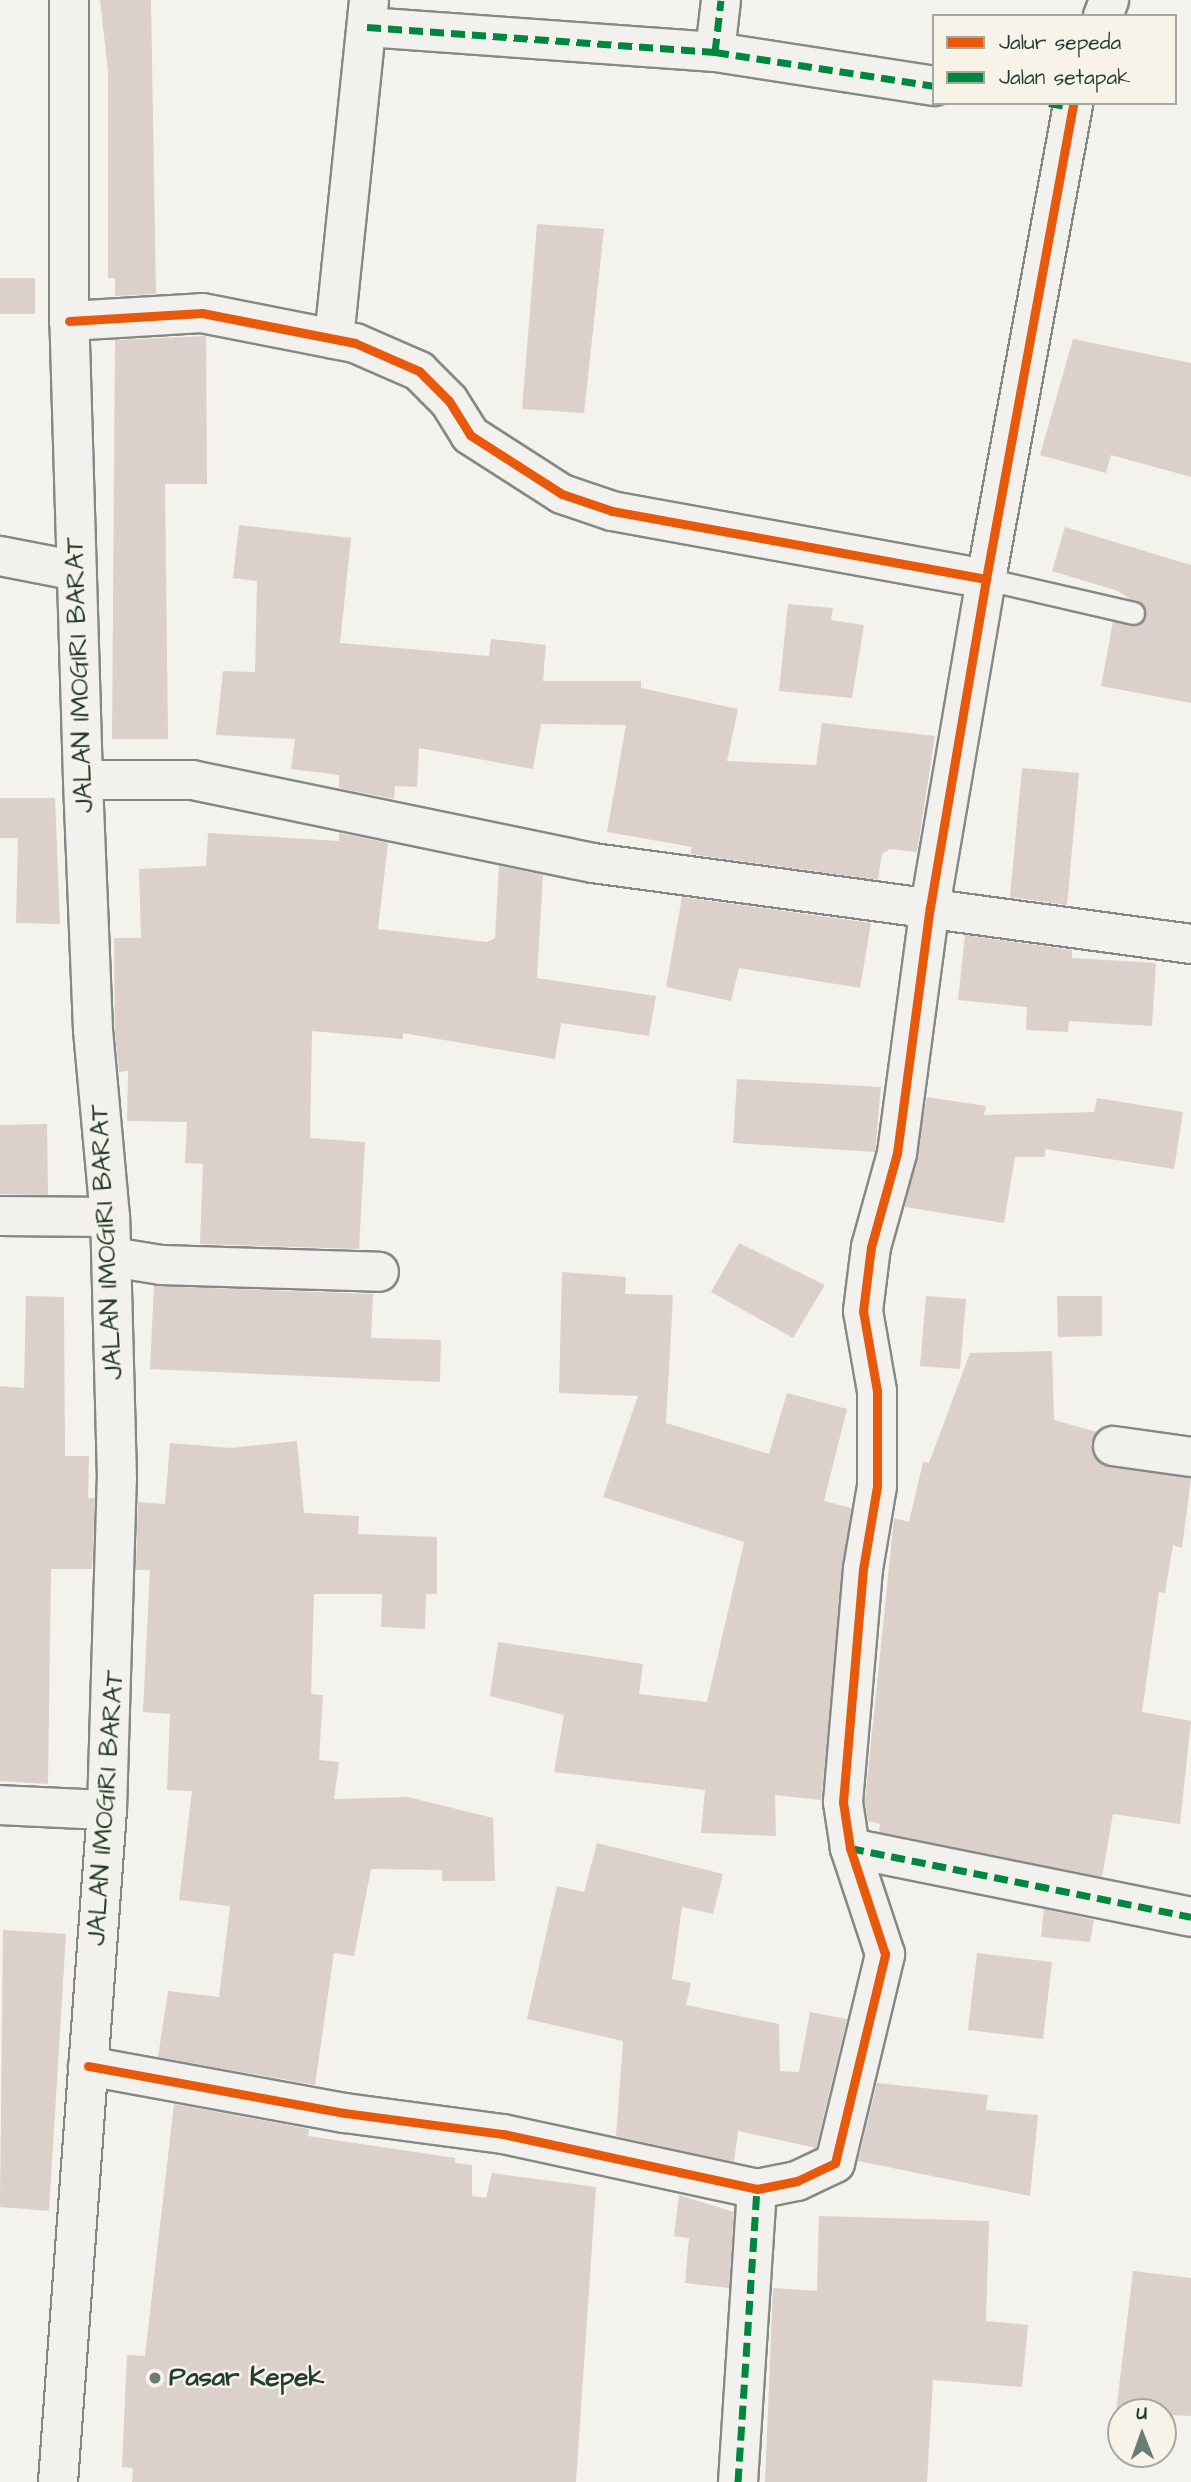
<!DOCTYPE html>
<style>
body{margin:0}
#map{position:relative;width:1191px;height:2482px;overflow:hidden;background:#f4f2ec;font-family:"Architects Daughter",sans-serif}
div>[style]{position:absolute}
.building>*{inset:0;background:#dcd0ca}
.roads{filter:drop-shadow(2px 0 #848985) drop-shadow(-2px 0 #848985) drop-shadow(0 2px #848985) drop-shadow(0 -2px #848985)}
.lane>*{height:21px;margin:-10.5px;padding:0 10.5px;transform-origin:10.5px;border-radius:10.5px;background:#f2f1ed}
.street>*{height:38px;margin:-19px;padding:0 19px;transform-origin:19px;border-radius:19px;background:#f2f1ed}
.secondary>*{height:38px;margin:-19px;padding:0 19px;transform-origin:19px;border-radius:19px;background:#f2f1ed}
.quiet>*{height:7px;margin-top:-3.5px;transform-origin:0;background:repeating-linear-gradient(90deg,#00873e 0 14px,transparent 0 21px)}
.cycleway>*{height:9px;margin:-4.5px;padding:0 4.5px;transform-origin:4.5px;border-radius:4.5px;background:#e8590c}
.dots>*{width:19px;height:19px;translate:-50% -50%;box-sizing:border-box;border:4px solid #f7f3e8;border-radius:50%}
span{translate:-50% -50%;white-space:nowrap;text-align:center;line-height:1.15;-webkit-text-stroke:5px #f7f3e8;paint-order:stroke}
.street-label{font-size:26px;color:#1f3d34}
.poi-label{font-size:26px;color:#1f3d34;font-weight:700}
.left{translate:0 -50%;text-align:left}
.legend{position:absolute;left:932px;top:14px;width:245px;height:91px;box-sizing:border-box;background:#f7f3e8;border:2px solid #a1aaa0;margin:0;padding:9px 12px;list-style:none;font-size:21px;color:#1f3d34}
.legend li{display:flex;align-items:center;gap:14px;height:35px}
.legend b{width:35px;border:2px solid #a1aaa0}
.north{position:absolute;left:1107px;top:2398px;width:70px;height:70px;box-sizing:border-box;background:#f7f3e8;border:2px solid #a1aaa0;border-radius:50%;rotate:359deg;font-size:19px;font-weight:700;line-height:28px;text-align:center;color:#1f3d34}
.north::after{content:'';display:block;margin:auto;width:24px;height:32px;background:#6a7c74;clip-path:polygon(50% 0,100% 100%,50% 72%,0 100%)}
</style>
<div id="map">
<div class="building">
<i style="clip-path:polygon(100px 0,151px 0,156px 294px,115px 296px,115px 278px,108px 278px,108px 71px)"></i>
<i style="clip-path:polygon(537px 224px,604px 229px,584px 413px,522px 409px)"></i>
<i style="clip-path:polygon(0 278px,35px 278px,35px 314px,0 314px)"></i>
<i style="clip-path:polygon(206px 336px,207px 484px,165px 484px,168px 739px,112px 739px,115px 340px)"></i>
<i style="clip-path:polygon(1073px 339px,1191px 363px,1191px 477px,1111px 455px,1106px 473px,1040px 455px)"></i>
<i style="clip-path:polygon(239px 525px,351px 538px,340px 643px,489px 656px,491px 639px,546px 645px,543px 681px,641px 681px,641px 688px,738px 709px,727px 761px,816px 765px,822px 723px,935px 736px,917px 852px,890px 849px,882px 854px,878px 880px,690px 854px,692px 847px,607px 832px,626px 725px,541px 724px,533px 769px,419px 748px,417px 787px,395px 786px,394px 799px,339px 788px,339px 775px,291px 769px,295px 739px,216px 735px,223px 671px,255px 672px,257px 581px,233px 578px)"></i>
<i style="clip-path:polygon(1065px 527px,1191px 565px,1191px 703px,1101px 686px,1113px 622px,1137px 625px,1146px 610px,1118px 591px,1052px 571px)"></i>
<i style="clip-path:polygon(788px 604px,833px 608px,831px 620px,864px 625px,852px 698px,779px 691px)"></i>
<i style="clip-path:polygon(1022px 768px,1079px 773px,1067px 905px,1010px 897px)"></i>
<i style="clip-path:polygon(0 798px,55px 798px,60px 924px,16px 923px,18px 838px,0 838px)"></i>
<i style="clip-path:polygon(208px 833px,339px 841px,339px 833px,388px 843px,378px 929px,487px 942px,495px 938px,499px 866px,543px 875px,537px 978px,656px 996px,649px 1036px,561px 1023px,555px 1059px,403px 1033px,403px 1039px,312px 1031px,310px 1138px,365px 1142px,359px 1249px,200px 1244px,203px 1164px,185px 1163px,187px 1122px,127px 1121px,128px 1071px,119px 1072px,115px 1033px,114px 938px,141px 938px,139px 869px,206px 866px)"></i>
<i style="clip-path:polygon(682px 897px,871px 923px,860px 988px,739px 968px,731px 1001px,666px 987px)"></i>
<i style="clip-path:polygon(965px 935px,1072px 950px,1072px 958px,1156px 963px,1152px 1026px,1069px 1021px,1068px 1032px,1026px 1030px,1027px 1007px,958px 1000px)"></i>
<i style="clip-path:polygon(737px 1079px,881px 1087px,875px 1152px,733px 1143px)"></i>
<i style="clip-path:polygon(927px 1097px,986px 1106px,984px 1115px,1094px 1112px,1097px 1098px,1183px 1112px,1174px 1169px,1045px 1149px,1045px 1157px,1015px 1157px,1004px 1223px,905px 1207px)"></i>
<i style="clip-path:polygon(47px 1124px,48px 1195px,0 1194px,0 1125px)"></i>
<i style="clip-path:polygon(739px 1243px,825px 1285px,793px 1338px,711px 1292px)"></i>
<i style="clip-path:polygon(562px 1272px,626px 1277px,625px 1294px,673px 1295px,666px 1423px,769px 1454px,787px 1393px,847px 1409px,824px 1501px,851px 1508px,821px 1800px,775px 1795px,776px 1836px,701px 1833px,705px 1790px,554px 1772px,564px 1715px,490px 1696px,498px 1642px,643px 1664px,639px 1694px,707px 1702px,744px 1542px,603px 1497px,638px 1396px,559px 1393px)"></i>
<i style="clip-path:polygon(154px 1286px,373px 1294px,371px 1338px,441px 1340px,440px 1382px,150px 1369px)"></i>
<i style="clip-path:polygon(26px 1296px,64px 1297px,65px 1456px,89px 1456px,88px 1498px,95px 1498px,92px 1569px,51px 1569px,48px 1784px,0 1781px,0 1386px,24px 1388px)"></i>
<i style="clip-path:polygon(926px 1296px,966px 1299px,960px 1369px,920px 1366px)"></i>
<i style="clip-path:polygon(1057px 1296px,1102px 1296px,1102px 1336px,1058px 1337px)"></i>
<i style="clip-path:polygon(1052px 1351px,1054px 1420px,1097px 1432px,1091px 1444px,1099px 1463px,1191px 1478px,1182px 1548px,1173px 1545px,1165px 1593px,1159px 1592px,1142px 1712px,1191px 1721px,1180px 1824px,1113px 1814px,1102px 1877px,879px 1832px,880px 1824px,868px 1821px,865px 1801px,894px 1518px,909px 1522px,923px 1462px,929px 1463px,970px 1353px)"></i>
<i style="clip-path:polygon(297px 1441px,304px 1513px,359px 1516px,358px 1534px,437px 1537px,437px 1594px,426px 1594px,425px 1629px,381px 1627px,382px 1594px,314px 1594px,311px 1694px,323px 1695px,319px 1760px,339px 1762px,334px 1799px,408px 1797px,493px 1818px,495px 1881px,442px 1881px,442px 1870px,371px 1869px,354px 1956px,334px 1953px,315px 2085px,158px 2057px,168px 1991px,219px 1997px,230px 1906px,179px 1900px,192px 1791px,167px 1790px,170px 1714px,143px 1712px,150px 1570px,136px 1570px,138px 1502px,165px 1504px,170px 1443px,230px 1448px)"></i>
<i style="clip-path:polygon(597px 1843px,723px 1874px,713px 1914px,682px 1907px,672px 1979px,691px 1983px,686px 2005px,779px 2024px,780px 2071px,799px 2072px,810px 2012px,847px 2019px,816px 2148px,738px 2131px,734px 2162px,616px 2136px,623px 2041px,527px 2019px,557px 1886px,584px 1892px)"></i>
<i style="clip-path:polygon(1044px 1909px,1094px 1920px,1090px 1942px,1041px 1937px)"></i>
<i style="clip-path:polygon(3px 1930px,66px 1934px,49px 2211px,0 2207px)"></i>
<i style="clip-path:polygon(977px 1953px,1052px 1962px,1043px 2039px,968px 2030px)"></i>
<i style="clip-path:polygon(877px 2083px,988px 2095px,986px 2110px,1038px 2115px,1030px 2196px,858px 2161px)"></i>
<i style="clip-path:polygon(174px 2104px,309px 2129px,308px 2136px,455px 2158px,455px 2163px,472px 2165px,472px 2196px,486px 2198px,492px 2173px,596px 2187px,576px 2482px,132px 2482px,133px 2468px,122px 2467px,127px 2355px,145px 2356px)"></i>
<i style="clip-path:polygon(679px 2195px,734px 2212px,729px 2288px,685px 2283px,689px 2238px,674px 2236px)"></i>
<i style="clip-path:polygon(819px 2216px,989px 2221px,986px 2321px,1028px 2325px,1022px 2387px,933px 2380px,927px 2482px,765px 2482px,773px 2288px,817px 2291px)"></i>
<i style="clip-path:polygon(1133px 2271px,1191px 2278px,1191px 2416px,1116px 2412px)"></i>
</div>
<div class="roads">
<div class="lane">
<i style="left:986px;top:579px;width:151px;rotate:13deg"></i>
</div>
<div class="street">
<i style="left:1103px;top:16px;width:17px;rotate:-69deg"></i>
<i style="left:367px;top:27px;width:349px;rotate:4.1deg"></i>
<i style="left:715px;top:52px;width:52px;rotate:-83.4deg"></i>
<i style="left:715px;top:52px;width:222px;rotate:8.8deg"></i>
<i style="left:69px;top:321px;width:133px;rotate:-3.4deg"></i>
<i style="left:202px;top:313px;width:156px;rotate:11.1deg"></i>
<i style="left:355px;top:343px;width:70px;rotate:23.6deg"></i>
<i style="left:419px;top:371px;width:42px;rotate:45deg"></i>
<i style="left:449px;top:401px;width:40px;rotate:58deg"></i>
<i style="left:470px;top:435px;width:109px;rotate:32.7deg"></i>
<i style="left:562px;top:494px;width:53px;rotate:18.8deg"></i>
<i style="left:612px;top:511px;width:380px;rotate:10.3deg"></i>
<i style="left:986px;top:579px;width:484px;rotate:-79.6deg"></i>
<i style="left:334px;top:339px;width:341px;rotate:-84.1deg"></i>
<i style="left:0;top:556px;width:78px;rotate:11deg"></i>
<i style="left:83px;top:780px;width:109px"></i>
<i style="left:192px;top:780px;width:409px;rotate:11.7deg"></i>
<i style="left:593px;top:863px;width:603px;rotate:7.71deg"></i>
<i style="left:0;top:1216px;width:110px;rotate:0.5deg"></i>
<i style="left:112px;top:1257px;width:50px;rotate:9.3deg"></i>
<i style="left:161px;top:1265px;width:218px;rotate:1.8deg"></i>
<i style="left:1113px;top:1446px;width:79px;rotate:8deg"></i>
<i style="left:0;top:1805px;width:107px;rotate:2.7deg"></i>
<i style="left:850px;top:1848px;width:348px;rotate:11.4deg"></i>
<i style="left:88px;top:2066px;width:261px;rotate:10.4deg"></i>
<i style="left:345px;top:2113px;width:159px;rotate:7.6deg"></i>
<i style="left:503px;top:2134px;width:260px;rotate:12.2deg"></i>
<i style="left:757px;top:2189px;width:41px;rotate:-11.3deg"></i>
<i style="left:797px;top:2181px;width:42px;rotate:-25.3deg"></i>
<i style="left:835px;top:2163px;width:215px;rotate:-76.5deg"></i>
<i style="left:885px;top:1954px;width:112px;rotate:-108.3deg"></i>
<i style="left:850px;top:1848px;width:47px;rotate:-98.7deg"></i>
<i style="left:843px;top:1802px;width:234px;rotate:-85.1deg"></i>
<i style="left:863px;top:1569px;width:84px;rotate:-80.4deg"></i>
<i style="left:877px;top:1486px;width:95px;rotate:-90deg"></i>
<i style="left:877px;top:1391px;width:81px;rotate:-99.9deg"></i>
<i style="left:863px;top:1311px;width:64px;rotate:-82.9deg"></i>
<i style="left:871px;top:1247px;width:98px;rotate:-74.5deg"></i>
<i style="left:897px;top:1153px;width:248px;rotate:-82.4deg"></i>
<i style="left:930px;top:907px;width:333px;rotate:-80.3deg"></i>
<i style="left:738px;top:2482px;width:294px;rotate:-86.3deg"></i>
</div>
<div class="secondary">
<i style="left:58px;top:2482px;width:674px;rotate:-85.83deg"></i>
<i style="left:107px;top:1810px;width:331px;rotate:-88.3deg"></i>
<i style="left:117px;top:1479px;width:262px;rotate:-91.5deg"></i>
<i style="left:110px;top:1217px;width:188px;rotate:-95.2deg"></i>
<i style="left:93px;top:1030px;width:250px;rotate:-92.3deg"></i>
<i style="left:83px;top:780px;width:459px;rotate:-91.7deg"></i>
<i style="left:69px;top:321px;width:321px;rotate:-90deg"></i>
</div>
</div>
<div class="quiet">
<i style="left:367px;top:27px;width:349px;rotate:4.1deg"></i>
<i style="left:715px;top:52px;width:52px;rotate:-83.4deg"></i>
<i style="left:715px;top:52px;width:222px;rotate:8.8deg"></i>
<i style="left:1049px;top:103px;width:23px;rotate:10deg"></i>
<i style="left:850px;top:1848px;width:348px;rotate:11.4deg"></i>
<i style="left:738px;top:2482px;width:294px;rotate:-86.3deg"></i>
</div>
<div class="cycleway">
<i style="left:69px;top:321px;width:133px;rotate:-3.4deg"></i>
<i style="left:202px;top:313px;width:156px;rotate:11.1deg"></i>
<i style="left:355px;top:343px;width:70px;rotate:23.6deg"></i>
<i style="left:419px;top:371px;width:42px;rotate:45deg"></i>
<i style="left:449px;top:401px;width:40px;rotate:58deg"></i>
<i style="left:470px;top:435px;width:109px;rotate:32.7deg"></i>
<i style="left:562px;top:494px;width:53px;rotate:18.8deg"></i>
<i style="left:612px;top:511px;width:380px;rotate:10.3deg"></i>
<i style="left:986px;top:579px;width:484px;rotate:-79.6deg"></i>
<i style="left:88px;top:2066px;width:261px;rotate:10.4deg"></i>
<i style="left:345px;top:2113px;width:159px;rotate:7.6deg"></i>
<i style="left:503px;top:2134px;width:260px;rotate:12.2deg"></i>
<i style="left:757px;top:2189px;width:41px;rotate:-11.3deg"></i>
<i style="left:797px;top:2181px;width:42px;rotate:-25.3deg"></i>
<i style="left:835px;top:2163px;width:215px;rotate:-76.5deg"></i>
<i style="left:885px;top:1954px;width:112px;rotate:-108.3deg"></i>
<i style="left:850px;top:1848px;width:47px;rotate:-98.7deg"></i>
<i style="left:843px;top:1802px;width:234px;rotate:-85.1deg"></i>
<i style="left:863px;top:1569px;width:84px;rotate:-80.4deg"></i>
<i style="left:877px;top:1486px;width:95px;rotate:-90deg"></i>
<i style="left:877px;top:1391px;width:81px;rotate:-99.9deg"></i>
<i style="left:863px;top:1311px;width:64px;rotate:-82.9deg"></i>
<i style="left:871px;top:1247px;width:98px;rotate:-74.5deg"></i>
<i style="left:897px;top:1153px;width:248px;rotate:-82.4deg"></i>
<i style="left:930px;top:907px;width:333px;rotate:-80.3deg"></i>
</div>
<div class="dots">
<i style="left:155px;top:2378px;background:#6a7c74"></i>
</div>
<div class="street-label">
<span style="left:80px;top:675px;rotate:-92deg">JALAN IMOGIRI BARAT</span>
<span style="left:107px;top:1242px;rotate:-93deg">JALAN IMOGIRI BARAT</span>
<span style="left:106px;top:1808px;rotate:-86deg">JALAN IMOGIRI BARAT</span>
</div>
<div class="poi-label">
<span class="left" style="left:169px;top:2378px">Pasar Kepek</span>
</div>
<ul class="legend">
<li><b style="height:9px;background:#e8590c"></b>Jalur sepeda</li>
<li><b style="height:9px;background:#00873e"></b>Jalan setapak</li>
</ul>
<div class="north">U</div>
</div>
